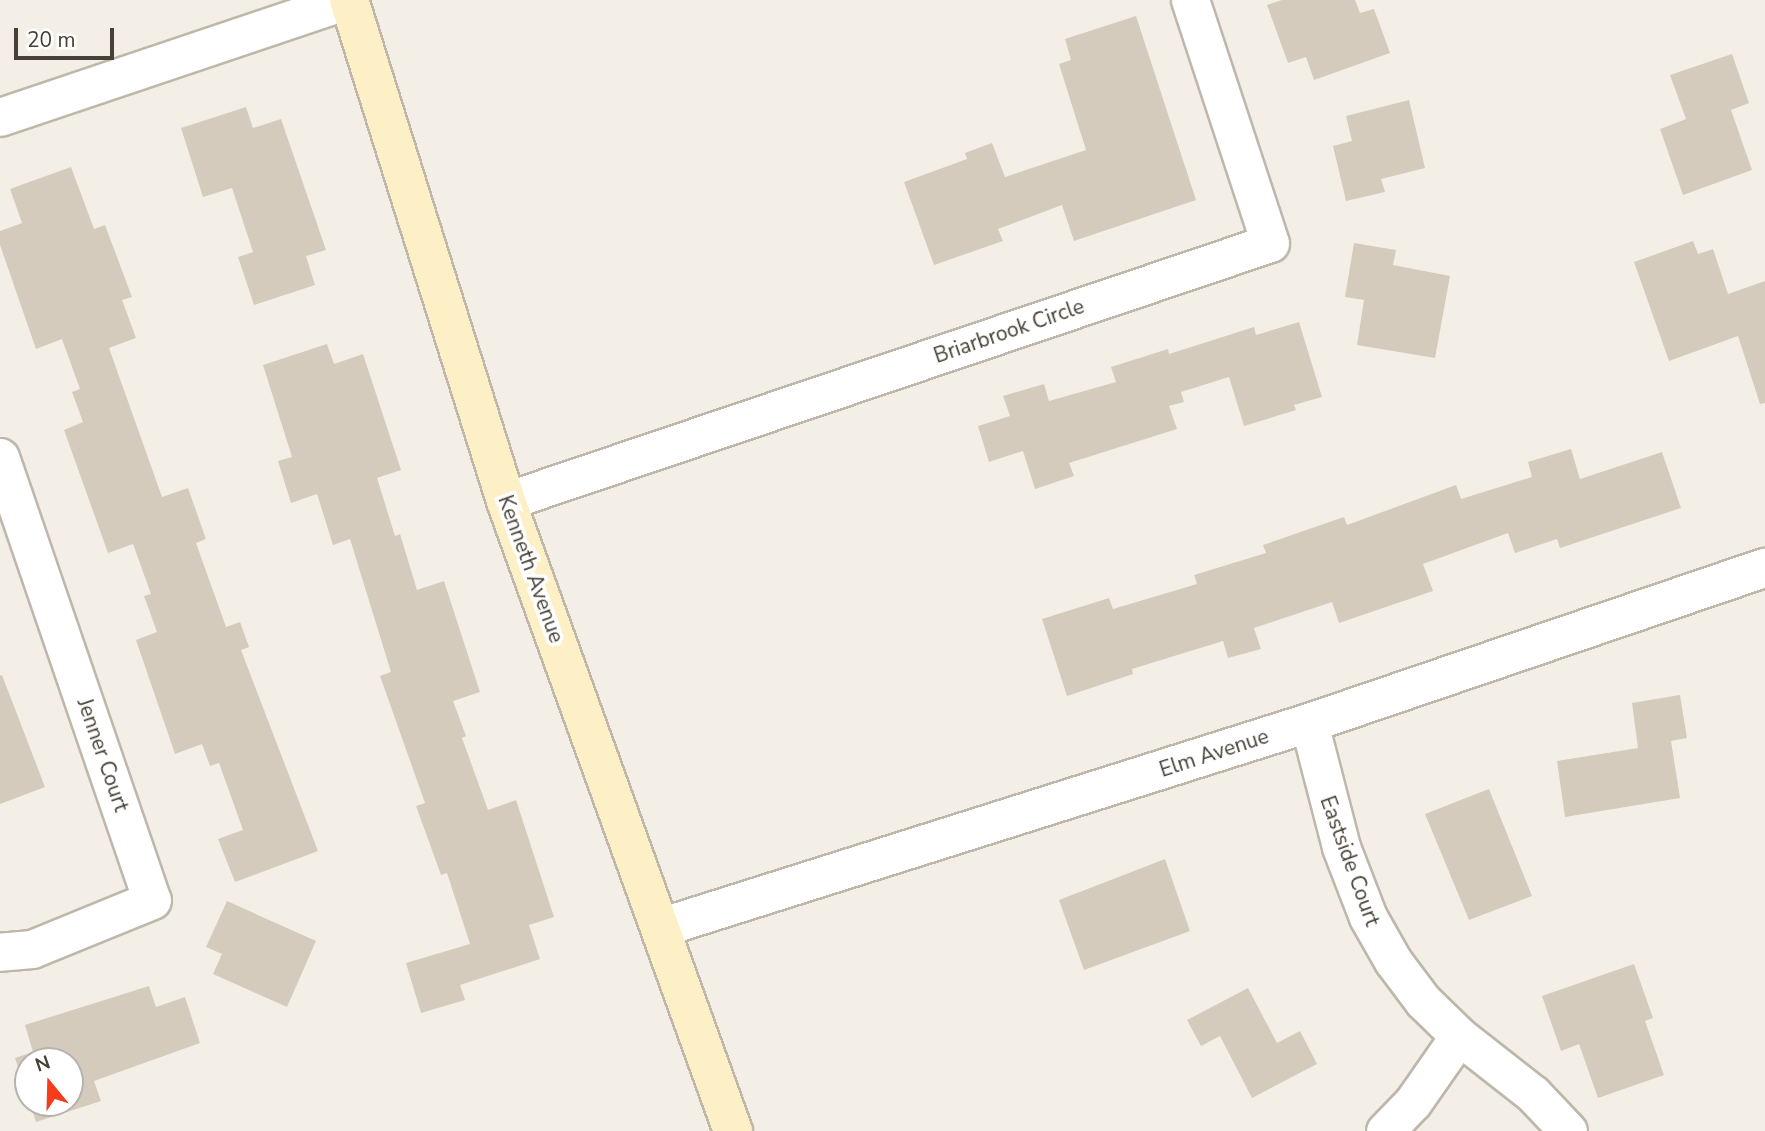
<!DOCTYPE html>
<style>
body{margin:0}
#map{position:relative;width:1765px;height:1131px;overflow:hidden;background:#f3efe7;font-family:"Nunito Sans",sans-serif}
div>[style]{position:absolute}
.building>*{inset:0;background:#d4cbbd}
.roads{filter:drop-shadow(2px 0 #beb7aa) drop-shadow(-2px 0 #beb7aa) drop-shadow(0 2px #beb7aa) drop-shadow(0 -2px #beb7aa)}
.minor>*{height:37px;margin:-18.5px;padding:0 18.5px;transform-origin:18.5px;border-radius:18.5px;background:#fff}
.tertiary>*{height:38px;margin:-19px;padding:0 19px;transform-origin:19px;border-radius:19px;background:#fff}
.secondary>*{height:38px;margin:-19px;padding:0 19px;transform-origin:19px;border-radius:19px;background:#fdf0c7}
span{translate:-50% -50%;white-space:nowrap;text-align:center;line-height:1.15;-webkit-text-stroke:7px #fff;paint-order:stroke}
.street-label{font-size:21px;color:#464036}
.north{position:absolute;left:14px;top:1047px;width:70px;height:70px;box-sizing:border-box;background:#fff;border:2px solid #b5b3af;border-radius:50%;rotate:341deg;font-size:19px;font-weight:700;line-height:28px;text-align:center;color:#464036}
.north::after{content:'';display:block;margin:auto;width:24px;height:32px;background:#f53c1c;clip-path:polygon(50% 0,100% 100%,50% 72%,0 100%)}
.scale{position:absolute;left:14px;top:28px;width:100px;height:32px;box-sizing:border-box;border:4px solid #464036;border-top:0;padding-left:9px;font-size:21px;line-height:24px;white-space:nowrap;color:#464036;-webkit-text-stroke:5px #fff;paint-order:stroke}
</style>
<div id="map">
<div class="building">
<i style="clip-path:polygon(1282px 0,1355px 0,1360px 13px,1374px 9px,1390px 53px,1314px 80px,1306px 57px,1288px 63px,1267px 5px)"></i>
<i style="clip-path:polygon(1136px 16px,1196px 200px,1074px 241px,1062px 205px,998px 229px,1003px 241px,934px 265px,904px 182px,967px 159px,965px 153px,992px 143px,1005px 177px,1086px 150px,1059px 64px,1071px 60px,1065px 39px)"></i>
<i style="clip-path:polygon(1732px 54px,1749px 103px,1731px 110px,1752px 170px,1683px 195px,1660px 129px,1686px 119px,1670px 75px)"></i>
<i style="clip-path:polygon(1409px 100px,1425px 168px,1381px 179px,1385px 192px,1346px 201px,1333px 146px,1352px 141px,1346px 116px)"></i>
<i style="clip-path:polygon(246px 107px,253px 128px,281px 119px,326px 250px,306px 256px,315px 285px,254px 305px,238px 257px,253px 252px,232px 188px,203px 197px,181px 128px)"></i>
<i style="clip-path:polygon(71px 167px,94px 229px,105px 225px,132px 297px,122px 300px,136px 338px,109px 348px,162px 497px,188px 488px,206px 539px,196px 543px,226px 627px,240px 622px,249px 647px,241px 650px,318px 851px,235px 882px,218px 839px,243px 830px,219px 763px,210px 766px,202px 744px,175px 754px,136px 640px,157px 632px,144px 596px,151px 594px,133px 544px,108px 553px,64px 430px,83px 422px,72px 392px,80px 389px,62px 339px,36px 349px,0 245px,0 231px,22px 223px,10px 189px)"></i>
<i style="clip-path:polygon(1693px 241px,1698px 254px,1713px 249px,1728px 294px,1765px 281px,1765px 403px,1760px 404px,1738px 336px,1669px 361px,1634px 262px)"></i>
<i style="clip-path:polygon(1354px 243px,1396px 250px,1393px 265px,1450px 276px,1435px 358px,1357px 345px,1364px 300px,1345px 297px)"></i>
<i style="clip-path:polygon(1299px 322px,1322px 397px,1294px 405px,1296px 410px,1244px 426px,1229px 377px,1181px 392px,1184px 402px,1169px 406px,1177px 429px,1069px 463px,1074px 476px,1035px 489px,1023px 451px,989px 462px,978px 426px,1010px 416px,1003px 396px,1044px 384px,1049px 401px,1116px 382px,1111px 367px,1168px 349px,1169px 354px,1254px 327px,1256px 335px)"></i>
<i style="clip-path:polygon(327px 344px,334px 364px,363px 354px,401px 470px,377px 478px,395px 536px,400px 534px,417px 590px,444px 581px,480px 692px,453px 701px,466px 736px,462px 738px,488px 810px,516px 800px,554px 917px,529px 925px,540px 959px,460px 985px,465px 1000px,421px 1013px,406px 963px,470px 944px,447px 873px,441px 875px,416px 806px,425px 803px,380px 676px,391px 672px,350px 539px,333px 545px,317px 494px,291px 503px,278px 461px,292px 457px,263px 365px)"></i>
<i style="clip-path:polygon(1571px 449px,1580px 479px,1662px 452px,1681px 508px,1560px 548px,1557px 539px,1515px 553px,1508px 533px,1423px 564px,1433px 591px,1339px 623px,1332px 602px,1254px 628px,1261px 649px,1228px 658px,1223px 641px,1132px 669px,1133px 674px,1067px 696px,1042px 619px,1109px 598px,1113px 609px,1197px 584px,1194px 575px,1266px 553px,1263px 545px,1344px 517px,1347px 525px,1456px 485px,1461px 499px,1532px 477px,1528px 462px)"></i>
<i style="clip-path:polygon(2px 675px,45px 787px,0 804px,0 676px)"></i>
<i style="clip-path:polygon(1680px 695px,1687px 738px,1671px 741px,1680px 798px,1565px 817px,1557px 761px,1638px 748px,1632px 703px)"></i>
<i style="clip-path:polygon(1489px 789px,1532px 896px,1469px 920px,1425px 814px)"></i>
<i style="clip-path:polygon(1165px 859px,1190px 931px,1084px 970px,1059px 900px)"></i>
<i style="clip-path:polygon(227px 901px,316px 941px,287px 1007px,213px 974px,222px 954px,206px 947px)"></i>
<i style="clip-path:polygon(1634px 964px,1653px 1018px,1645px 1021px,1664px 1075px,1598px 1098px,1579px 1044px,1561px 1051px,1542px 996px)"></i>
<i style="clip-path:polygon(149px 986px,156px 1007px,185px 997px,200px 1043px,94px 1081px,101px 1101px,36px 1122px,30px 1103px,70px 1103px,70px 1061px,28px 1061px,28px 1097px,15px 1058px,33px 1052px,25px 1025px)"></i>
<i style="clip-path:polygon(1248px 988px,1277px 1043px,1300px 1031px,1317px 1064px,1252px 1098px,1220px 1036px,1201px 1046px,1187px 1020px)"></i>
</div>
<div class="roads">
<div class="minor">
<i style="left:0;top:117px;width:367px;rotate:-18.6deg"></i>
<i style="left:0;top:457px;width:468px;rotate:71.1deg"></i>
<i style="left:152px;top:900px;width:130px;rotate:157.8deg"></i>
<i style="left:32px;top:949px;width:32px;rotate:175deg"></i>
<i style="left:506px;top:501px;width:806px;rotate:-18.66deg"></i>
<i style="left:1270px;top:243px;width:256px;rotate:-108.2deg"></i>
<i style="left:1309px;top:723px;width:128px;rotate:75.5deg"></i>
<i style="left:1341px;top:847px;width:75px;rotate:68.9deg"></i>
<i style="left:1368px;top:917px;width:51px;rotate:60.4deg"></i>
<i style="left:1393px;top:961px;width:50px;rotate:53.1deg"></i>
<i style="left:1423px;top:1001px;width:50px;rotate:44.2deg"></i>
<i style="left:1459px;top:1036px;width:94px;rotate:38.1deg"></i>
<i style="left:1533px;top:1094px;width:51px;rotate:46.6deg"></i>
<i style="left:1385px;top:1131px;width:40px;rotate:-46deg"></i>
<i style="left:1413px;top:1102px;width:80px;rotate:-55.1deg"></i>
</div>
<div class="tertiary">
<i style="left:660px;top:928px;width:681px;rotate:-17.53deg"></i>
<i style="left:1309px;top:723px;width:482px;rotate:-18.8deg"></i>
</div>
<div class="secondary">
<i style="left:349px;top:0;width:525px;rotate:72.6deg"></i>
<i style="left:506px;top:501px;width:670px;rotate:70.19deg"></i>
</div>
</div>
<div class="street-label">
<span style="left:1009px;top:331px;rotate:-19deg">Briarbrook Circle</span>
<span style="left:531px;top:569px;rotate:70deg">Kenneth Avenue</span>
<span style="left:1214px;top:753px;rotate:-18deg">Elm Avenue</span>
<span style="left:103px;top:755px;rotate:71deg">Jenner Court</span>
<span style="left:1350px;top:861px;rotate:70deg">Eastside Court</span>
</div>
<div class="north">N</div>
<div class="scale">20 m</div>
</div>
